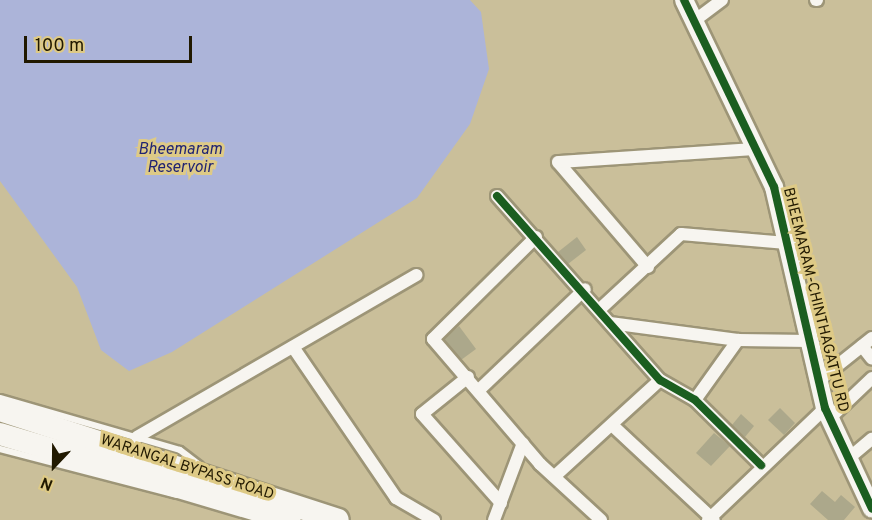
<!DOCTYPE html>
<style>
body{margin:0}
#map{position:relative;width:872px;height:520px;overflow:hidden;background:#cabf9a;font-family:Overpass,sans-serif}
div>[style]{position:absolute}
.water>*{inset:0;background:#acb4d9}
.building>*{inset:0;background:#aca88b}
.roads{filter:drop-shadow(2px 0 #9d9577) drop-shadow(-2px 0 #9d9577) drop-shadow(0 2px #9d9577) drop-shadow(0 -2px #9d9577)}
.lane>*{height:6px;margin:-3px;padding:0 3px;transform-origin:3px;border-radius:3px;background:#f7f5f0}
.street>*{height:12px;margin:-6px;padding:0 6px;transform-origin:6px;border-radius:6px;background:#f7f5f0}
.secondary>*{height:18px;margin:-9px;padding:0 9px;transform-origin:9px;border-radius:9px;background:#f7f5f0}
.highway>*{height:22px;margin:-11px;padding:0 11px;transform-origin:11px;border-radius:11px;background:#f7f5f0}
.cycleway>*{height:8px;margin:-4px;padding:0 4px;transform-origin:4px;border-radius:4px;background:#1b5e20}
span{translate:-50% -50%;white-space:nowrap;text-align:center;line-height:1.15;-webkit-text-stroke:6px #deca86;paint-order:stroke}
.street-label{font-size:15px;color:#211900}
.water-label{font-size:16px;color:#212472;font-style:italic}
.north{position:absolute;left:24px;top:436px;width:60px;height:60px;-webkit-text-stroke:4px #deca86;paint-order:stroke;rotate:202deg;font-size:16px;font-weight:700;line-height:24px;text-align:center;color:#211900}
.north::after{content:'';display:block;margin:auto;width:21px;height:27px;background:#211900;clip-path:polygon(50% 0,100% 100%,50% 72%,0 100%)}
.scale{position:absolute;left:24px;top:36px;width:168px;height:27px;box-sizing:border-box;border:3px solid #211900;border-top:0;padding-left:8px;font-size:18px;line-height:21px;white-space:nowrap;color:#211900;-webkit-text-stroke:4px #deca86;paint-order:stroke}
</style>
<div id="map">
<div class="water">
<i style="clip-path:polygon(0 0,470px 0,481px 12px,489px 69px,470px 124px,417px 198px,172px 352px,129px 371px,101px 350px,77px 287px,0 181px)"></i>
</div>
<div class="building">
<i style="clip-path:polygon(577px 237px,586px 250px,568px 264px,558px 252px)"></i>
<i style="clip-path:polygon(459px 326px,476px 349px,461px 360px,444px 339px)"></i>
<i style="clip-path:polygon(780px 408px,795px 423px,784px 435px,768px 420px)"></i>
<i style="clip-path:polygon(741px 414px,754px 426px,745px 437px,732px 425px)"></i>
<i style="clip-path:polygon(714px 433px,730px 446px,711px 466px,696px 453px)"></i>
<i style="clip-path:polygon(822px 491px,835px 502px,841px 495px,855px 507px,844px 520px,828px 520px,810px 504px)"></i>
</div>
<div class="roads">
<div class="lane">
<i style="left:0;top:398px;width:187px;rotate:16.1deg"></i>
<i style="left:180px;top:450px;width:25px;rotate:37deg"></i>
<i style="left:0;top:449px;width:182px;rotate:14.6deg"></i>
</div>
<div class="street">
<i style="left:816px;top:0;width:1px"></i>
<i style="left:694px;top:21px;width:35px;rotate:-37deg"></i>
<i style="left:497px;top:196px;width:246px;rotate:48.5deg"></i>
<i style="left:660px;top:380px;width:40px;rotate:29.7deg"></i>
<i style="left:695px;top:400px;width:93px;rotate:44.6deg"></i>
<i style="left:536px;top:237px;width:145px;rotate:135.3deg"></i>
<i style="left:433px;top:339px;width:165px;rotate:49.4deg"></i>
<i style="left:540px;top:464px;width:83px;rotate:42.6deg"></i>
<i style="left:648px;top:267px;width:138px;rotate:-130.6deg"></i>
<i style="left:558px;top:162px;width:198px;rotate:-3.8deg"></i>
<i style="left:599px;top:310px;width:112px;rotate:-42.8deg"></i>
<i style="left:681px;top:234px;width:106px;rotate:4.9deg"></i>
<i style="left:610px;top:323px;width:129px;rotate:7.6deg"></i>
<i style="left:738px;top:340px;width:71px;rotate:0.8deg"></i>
<i style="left:862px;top:346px;width:16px;rotate:52deg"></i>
<i style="left:293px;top:347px;width:183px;rotate:55.7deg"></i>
<i style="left:396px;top:498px;width:44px;rotate:30.1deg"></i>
<i style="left:468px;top:377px;width:59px;rotate:141.2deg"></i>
<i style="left:422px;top:414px;width:119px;rotate:48.4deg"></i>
<i style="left:818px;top:381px;width:69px;rotate:-38.5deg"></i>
<i style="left:479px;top:390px;width:146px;rotate:-43.6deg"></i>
<i style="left:695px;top:400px;width:74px;rotate:-54.4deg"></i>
<i style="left:830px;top:418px;width:58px;rotate:-43.6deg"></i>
<i style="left:612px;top:425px;width:139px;rotate:43deg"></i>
<i style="left:137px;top:437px;width:323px;rotate:-30.1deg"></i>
<i style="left:849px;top:458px;width:30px;rotate:-40deg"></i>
<i style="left:556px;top:475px;width:141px;rotate:-42.4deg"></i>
<i style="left:494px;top:520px;width:82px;rotate:-69.4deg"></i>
<i style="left:708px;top:520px;width:162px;rotate:-43.7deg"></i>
</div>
<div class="secondary">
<i style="left:684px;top:0;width:208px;rotate:64.3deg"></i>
<i style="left:774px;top:187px;width:227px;rotate:77deg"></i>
<i style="left:825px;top:408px;width:111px;rotate:65deg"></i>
</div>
<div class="highway">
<i style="left:0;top:410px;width:355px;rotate:18deg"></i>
<i style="left:0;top:434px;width:302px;rotate:16.5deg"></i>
</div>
</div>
<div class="cycleway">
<i style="left:684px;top:0;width:208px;rotate:64.3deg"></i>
<i style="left:774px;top:187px;width:227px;rotate:77deg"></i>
<i style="left:825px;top:408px;width:111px;rotate:65deg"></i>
<i style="left:497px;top:196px;width:246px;rotate:48.5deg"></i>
<i style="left:660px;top:380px;width:40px;rotate:29.7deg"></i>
<i style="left:695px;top:400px;width:93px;rotate:44.6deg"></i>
</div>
<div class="street-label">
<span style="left:815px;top:300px;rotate:76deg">BHEEMARAM-CHINTHAGATTU RD</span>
<span style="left:187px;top:468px;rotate:18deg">WARANGAL BYPASS ROAD</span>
</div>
<div class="water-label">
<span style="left:180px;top:159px">Bheemaram<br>Reservoir</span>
</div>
<div class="north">N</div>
<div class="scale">100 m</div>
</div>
